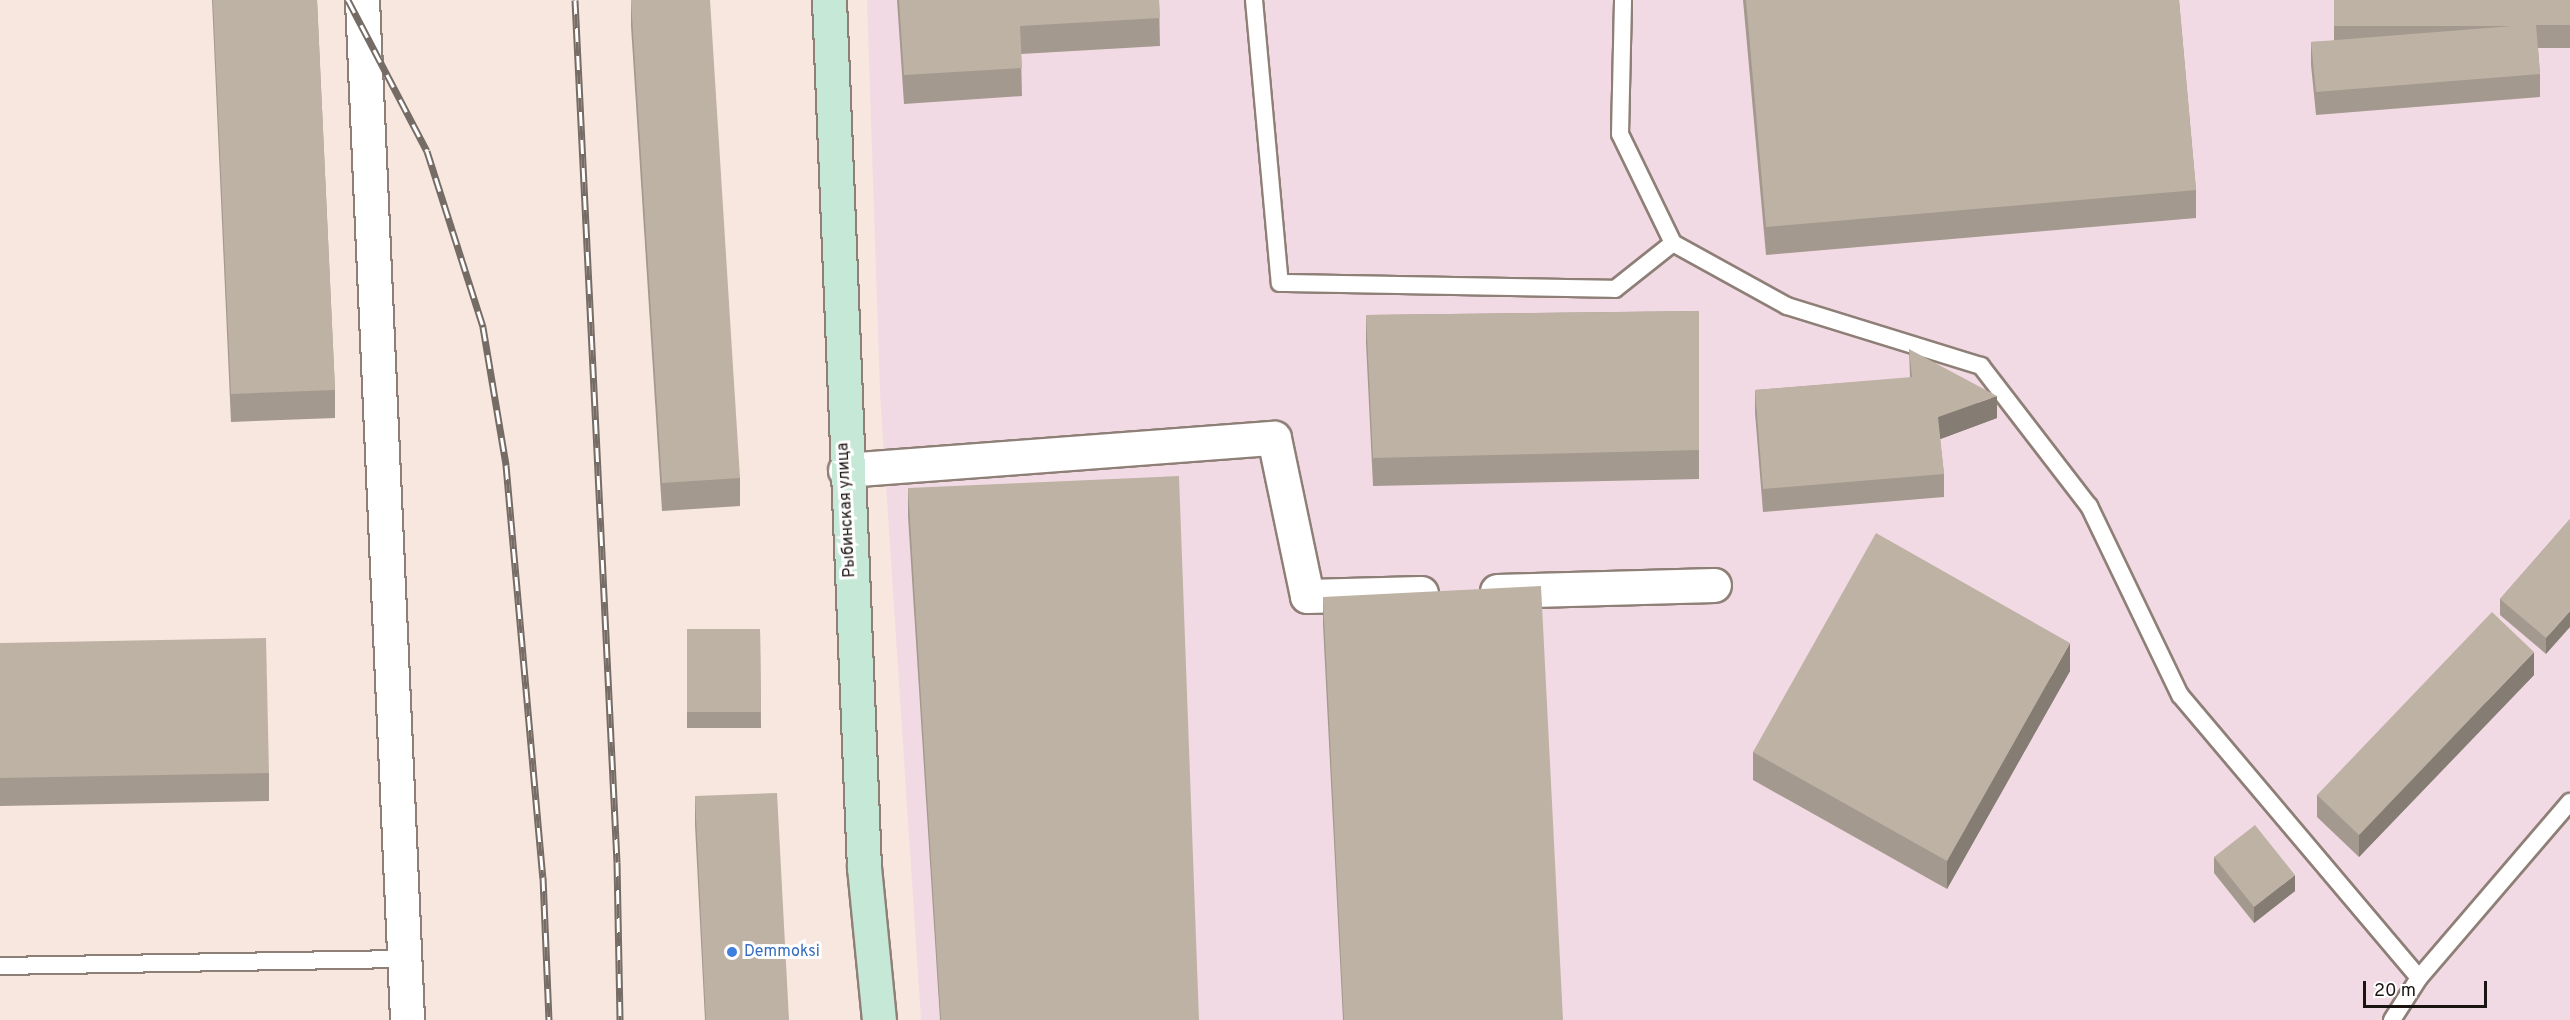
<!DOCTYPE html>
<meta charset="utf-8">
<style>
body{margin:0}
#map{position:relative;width:2570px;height:1020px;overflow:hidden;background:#f8e7de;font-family:Overpass,sans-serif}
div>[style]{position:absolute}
.industrial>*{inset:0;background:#f2dae4}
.roads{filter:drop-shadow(2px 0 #8e7f77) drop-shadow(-2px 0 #8e7f77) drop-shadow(0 2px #8e7f77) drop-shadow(0 -2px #8e7f77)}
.service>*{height:16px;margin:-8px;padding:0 8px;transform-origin:8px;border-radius:8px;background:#fff}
.minor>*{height:33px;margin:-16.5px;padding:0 16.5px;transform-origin:16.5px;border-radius:16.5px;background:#fff}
.secondary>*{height:33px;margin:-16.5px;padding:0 16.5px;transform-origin:16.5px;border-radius:16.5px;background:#c6e8d6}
.rail>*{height:7px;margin-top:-3.5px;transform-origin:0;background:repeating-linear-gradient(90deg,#fff 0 14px,#766c66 0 28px);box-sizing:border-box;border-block:2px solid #766c66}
.wall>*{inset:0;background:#a3998e}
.shaded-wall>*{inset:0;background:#857d74}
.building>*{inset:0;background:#beb2a5}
.dots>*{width:16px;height:16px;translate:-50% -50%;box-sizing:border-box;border:3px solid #fff;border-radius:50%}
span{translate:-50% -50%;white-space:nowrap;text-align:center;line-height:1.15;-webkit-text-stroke:6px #fff;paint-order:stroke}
.street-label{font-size:16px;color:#1b1512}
.shop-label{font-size:16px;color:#366cbe}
.left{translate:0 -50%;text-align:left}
.scale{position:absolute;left:2363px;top:981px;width:124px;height:27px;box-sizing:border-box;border:3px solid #1b1512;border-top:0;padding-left:8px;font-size:18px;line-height:21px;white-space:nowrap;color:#1b1512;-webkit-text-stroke:4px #fff;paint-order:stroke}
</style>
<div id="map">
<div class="industrial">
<i style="clip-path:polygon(867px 0,2570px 0,2570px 1020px,921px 1020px,880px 393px)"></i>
</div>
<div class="roads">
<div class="service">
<i style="left:1254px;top:0;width:284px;rotate:84.8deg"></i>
<i style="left:1280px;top:283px;width:335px;rotate:1deg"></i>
<i style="left:1615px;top:289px;width:74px;rotate:-38.4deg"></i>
<i style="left:1673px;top:243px;width:121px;rotate:-115.9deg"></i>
<i style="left:1620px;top:134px;width:134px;rotate:-88.7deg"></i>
<i style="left:1673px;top:243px;width:130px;rotate:28.9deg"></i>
<i style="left:1787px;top:306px;width:203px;rotate:17.2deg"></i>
<i style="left:1981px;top:366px;width:177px;rotate:52.4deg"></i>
<i style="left:2089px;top:506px;width:210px;rotate:64.3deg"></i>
<i style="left:2180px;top:695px;width:370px;rotate:49.8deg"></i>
<i style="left:0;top:966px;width:404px;rotate:-1deg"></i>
<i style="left:2392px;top:1020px;width:50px;rotate:-57.3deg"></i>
<i style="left:2419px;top:978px;width:232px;rotate:-49.4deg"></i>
</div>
<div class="minor">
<i style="left:362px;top:0;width:1021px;rotate:87.47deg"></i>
<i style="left:845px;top:470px;width:430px;rotate:-4.3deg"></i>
<i style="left:1274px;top:438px;width:161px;rotate:78.2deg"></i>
<i style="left:1307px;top:596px;width:114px;rotate:-1.5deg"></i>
<i style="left:1497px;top:591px;width:217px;rotate:-1.6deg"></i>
</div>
<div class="secondary">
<i style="left:829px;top:0;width:868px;rotate:87.69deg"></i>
<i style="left:864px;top:867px;width:154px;rotate:84.4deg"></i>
</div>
</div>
<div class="rail">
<i style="left:348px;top:0;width:170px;rotate:62.4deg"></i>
<i style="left:427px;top:151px;width:185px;rotate:72.3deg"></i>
<i style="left:483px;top:327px;width:140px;rotate:80.5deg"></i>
<i style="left:506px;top:465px;width:414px;rotate:84.9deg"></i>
<i style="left:543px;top:877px;width:143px;rotate:87.6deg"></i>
<i style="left:575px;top:0;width:863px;rotate:87.21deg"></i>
<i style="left:617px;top:862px;width:158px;rotate:88.9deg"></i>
</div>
<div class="wall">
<i style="clip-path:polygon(212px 0,317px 0,335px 390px,335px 418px,231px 422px)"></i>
<i style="clip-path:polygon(631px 0,740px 478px,740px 506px,662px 511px,631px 26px)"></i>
<i style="clip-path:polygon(897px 0,1159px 0,1160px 46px,1021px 54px,1022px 96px,904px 104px)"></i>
<i style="clip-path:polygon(1743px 0,2179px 0,2196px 190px,2196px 218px,1766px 255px)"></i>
<i style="clip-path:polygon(2334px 0,2570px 0,2570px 48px,2538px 48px,2540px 74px,2540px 97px,2316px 115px,2311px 65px,2311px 42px,2334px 41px)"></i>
<i style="clip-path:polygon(1699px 311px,1699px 479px,1373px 486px,1366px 343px,1366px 315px)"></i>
<i style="clip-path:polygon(1909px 349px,1997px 418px,1940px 439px,1944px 474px,1944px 497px,1763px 512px,1755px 413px,1755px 390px,1910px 378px)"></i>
<i style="clip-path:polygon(908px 488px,1199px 1020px,940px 1020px,908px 516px)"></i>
<i style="clip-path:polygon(2570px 519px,2546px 654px,2500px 615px,2500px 599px)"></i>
<i style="clip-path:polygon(1323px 597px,1563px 1020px,1343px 1020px,1323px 625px)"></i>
<i style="clip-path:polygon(687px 629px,760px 629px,761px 728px,687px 728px)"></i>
<i style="clip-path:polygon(0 643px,269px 773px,269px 801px,0 806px)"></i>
<i style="clip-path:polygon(2070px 671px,1947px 889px,1753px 780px,1753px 752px)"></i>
<i style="clip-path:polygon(2534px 675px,2359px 857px,2317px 817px,2317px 795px)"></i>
<i style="clip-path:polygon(695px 796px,789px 1020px,705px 1020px,695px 825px)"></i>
<i style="clip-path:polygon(2214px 857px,2295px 891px,2254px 923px,2214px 873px)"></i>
</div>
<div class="shaded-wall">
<i style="clip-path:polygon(1997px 396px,1997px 418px,1938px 440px,1938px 417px)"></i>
<i style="clip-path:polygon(2570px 611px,2570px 627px,2546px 654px,2546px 638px)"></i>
<i style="clip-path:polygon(2070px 643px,2070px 671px,1947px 889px,1947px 861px)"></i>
<i style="clip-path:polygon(2534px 652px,2534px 675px,2359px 857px,2359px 835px)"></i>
<i style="clip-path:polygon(2295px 875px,2295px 891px,2254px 923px,2254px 907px)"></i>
</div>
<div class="building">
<i style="clip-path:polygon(213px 0,317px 0,335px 390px,231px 394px)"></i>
<i style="clip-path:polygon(631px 0,710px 0,740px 478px,662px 483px)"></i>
<i style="clip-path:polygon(899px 0,1159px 0,1160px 18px,1020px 26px,1022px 68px,904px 75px)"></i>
<i style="clip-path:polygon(1746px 0,2179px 0,2196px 190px,1766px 227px)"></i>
<i style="clip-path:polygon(2334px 0,2570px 0,2570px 25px,2536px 25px,2540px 74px,2316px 92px,2311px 42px,2512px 26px,2334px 26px)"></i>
<i style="clip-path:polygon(1699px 311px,1699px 450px,1373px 458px,1366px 315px)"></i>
<i style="clip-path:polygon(1909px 349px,1997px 396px,1938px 417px,1944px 474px,1763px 489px,1755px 390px,1912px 377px)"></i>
<i style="clip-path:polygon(1179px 476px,1199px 1020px,941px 1020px,908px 488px)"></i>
<i style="clip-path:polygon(2570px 519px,2570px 611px,2546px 638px,2500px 599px)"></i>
<i style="clip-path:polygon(1876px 533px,2070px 643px,1947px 861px,1753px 752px)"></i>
<i style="clip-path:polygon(1541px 586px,1563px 1020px,1344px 1020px,1323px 597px)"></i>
<i style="clip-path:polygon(2492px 612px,2534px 652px,2359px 835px,2317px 795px)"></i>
<i style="clip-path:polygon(687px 629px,760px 629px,761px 712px,687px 712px)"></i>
<i style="clip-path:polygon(266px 638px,269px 773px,0 778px,0 643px)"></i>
<i style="clip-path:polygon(777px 793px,789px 1020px,706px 1020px,695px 796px)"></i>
<i style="clip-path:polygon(2255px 825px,2295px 875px,2254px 907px,2214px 857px)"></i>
</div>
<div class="dots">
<i style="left:732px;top:952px;background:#3f7fe0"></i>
</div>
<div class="street-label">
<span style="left:847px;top:510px;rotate:-93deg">Рыбинская улица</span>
</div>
<div class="shop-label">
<span class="left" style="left:744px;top:952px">Demmoksi</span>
</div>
<div class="scale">20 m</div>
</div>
